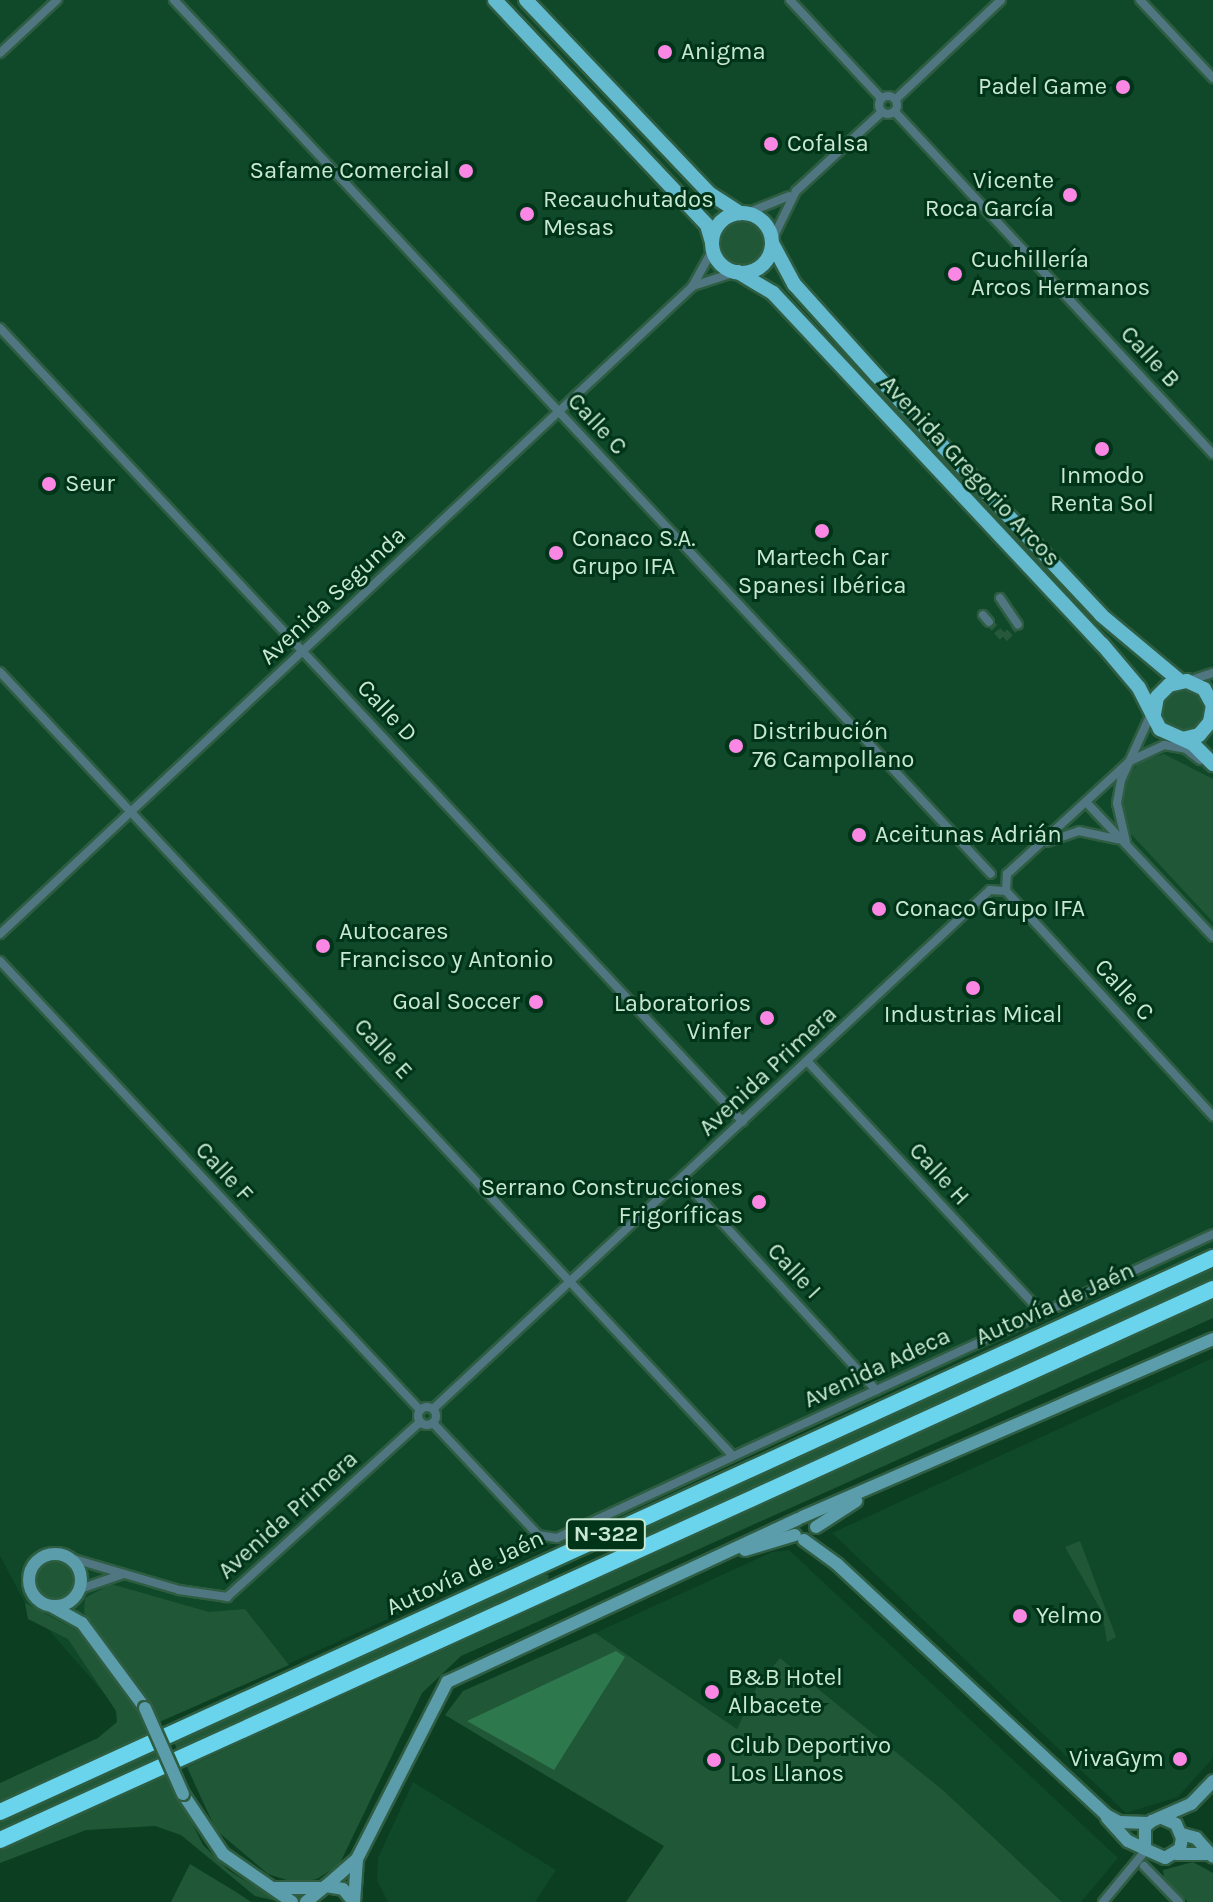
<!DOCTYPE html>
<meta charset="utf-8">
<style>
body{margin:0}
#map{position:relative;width:1213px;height:1902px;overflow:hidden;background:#0c3e22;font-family:Karla,sans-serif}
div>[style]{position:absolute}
.built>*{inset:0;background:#0f4929}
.green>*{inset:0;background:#205837}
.round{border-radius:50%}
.forest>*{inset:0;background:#2d794d}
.street-tunnel>*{height:8px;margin-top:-4px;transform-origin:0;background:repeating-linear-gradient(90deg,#28583c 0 8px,transparent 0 12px)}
.roads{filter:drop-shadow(2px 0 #2e5d42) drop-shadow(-2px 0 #2e5d42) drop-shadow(0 2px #2e5d42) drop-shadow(0 -2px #2e5d42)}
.street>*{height:8px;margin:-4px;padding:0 4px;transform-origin:4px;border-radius:4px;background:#507781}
.street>.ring{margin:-4px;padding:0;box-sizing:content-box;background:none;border:8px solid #507781;border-radius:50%}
.secondary>*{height:12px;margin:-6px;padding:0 6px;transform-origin:6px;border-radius:6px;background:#5c9dac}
.secondary>.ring{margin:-6px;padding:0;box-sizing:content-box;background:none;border:12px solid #5c9dac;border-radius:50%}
.primary>*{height:14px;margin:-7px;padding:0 7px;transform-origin:7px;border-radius:7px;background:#64bace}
.primary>.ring{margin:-7px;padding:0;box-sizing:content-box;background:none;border:14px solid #64bace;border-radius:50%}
.highway>*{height:16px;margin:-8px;padding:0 8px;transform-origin:8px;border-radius:8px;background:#6ad4ec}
.bridges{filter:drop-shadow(2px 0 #2e5d42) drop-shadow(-2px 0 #2e5d42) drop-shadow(0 2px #2e5d42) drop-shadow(0 -2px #2e5d42)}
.secondary-bridge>*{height:12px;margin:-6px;padding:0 6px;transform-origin:6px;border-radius:6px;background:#5c9dac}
.dots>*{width:22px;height:22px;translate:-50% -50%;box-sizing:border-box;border:4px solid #003419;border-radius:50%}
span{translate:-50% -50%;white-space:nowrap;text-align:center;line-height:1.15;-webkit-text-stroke:6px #003419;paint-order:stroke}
.shield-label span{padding:2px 6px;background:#003419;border:2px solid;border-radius:6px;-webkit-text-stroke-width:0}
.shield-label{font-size:22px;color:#c8e8d1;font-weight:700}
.poi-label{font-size:24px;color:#c8e8d1}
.left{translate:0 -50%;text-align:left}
.right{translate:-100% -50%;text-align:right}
.street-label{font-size:24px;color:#c8e8d1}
</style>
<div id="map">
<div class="built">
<i style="clip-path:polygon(0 0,1213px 0,1213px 1246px,138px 1732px,25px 1603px,0 1556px)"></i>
<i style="clip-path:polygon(1213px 1358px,1213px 1758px,1178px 1797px,1126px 1813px,832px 1533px)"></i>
<i style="clip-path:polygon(789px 1550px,1118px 1858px,1081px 1902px,1062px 1902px,944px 1791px,780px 1658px,758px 1684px,737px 1729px,595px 1633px,772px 1552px)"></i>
<i style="clip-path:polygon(413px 1782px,556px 1870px,535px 1902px,388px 1902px,377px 1880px,378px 1858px)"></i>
</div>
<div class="green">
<i class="round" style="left:719px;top:218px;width:48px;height:48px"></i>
<i class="round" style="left:1160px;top:687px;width:46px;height:46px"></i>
<i style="clip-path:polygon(1164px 754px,1213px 779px,1213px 922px,1131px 834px,1124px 819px,1121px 801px,1128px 777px,1139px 762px)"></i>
<i style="clip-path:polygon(1213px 1265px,1213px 1279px,625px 1547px,617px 1545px,620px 1537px)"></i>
<i style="clip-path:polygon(1213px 1300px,1213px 1318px,461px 1656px,422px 1693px,339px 1865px,317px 1879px,296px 1883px,268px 1874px,216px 1830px,187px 1767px)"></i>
<i style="clip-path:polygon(1080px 1541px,1116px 1637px,1107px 1642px,1102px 1612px,1065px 1547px)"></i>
<i class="round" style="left:36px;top:1562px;width:38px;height:38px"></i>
<i style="clip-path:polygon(541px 1574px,549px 1575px,547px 1584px,178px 1752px,174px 1742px)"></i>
<i style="clip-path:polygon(111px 1584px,209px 1612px,245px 1609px,289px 1665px,159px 1722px,84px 1613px,85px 1598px)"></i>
<i style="clip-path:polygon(25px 1603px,76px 1630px,137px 1707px,148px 1734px,0 1804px,0 1783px,98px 1738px,117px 1722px,116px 1711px,68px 1639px,28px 1619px)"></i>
<i style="clip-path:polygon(595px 1633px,737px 1729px,758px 1684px,780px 1658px,944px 1791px,1062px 1902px,626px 1902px,664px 1846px,445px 1715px,463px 1691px)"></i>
<i style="clip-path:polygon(157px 1746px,163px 1760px,0 1835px,0 1819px)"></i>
<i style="clip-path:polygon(168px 1775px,203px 1845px,228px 1870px,280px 1902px,255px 1896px,181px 1835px,155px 1826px,86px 1830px,0 1863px,0 1850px)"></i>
<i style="clip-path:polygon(1193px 1862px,1213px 1873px,1213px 1902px,1188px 1902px,1164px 1878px,1163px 1870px)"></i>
<i style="clip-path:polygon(190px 1864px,236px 1892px,251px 1902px,171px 1902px)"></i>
</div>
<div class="forest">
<i style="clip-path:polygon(616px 1651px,625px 1657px,554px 1770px,467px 1721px)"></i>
</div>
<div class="street-tunnel">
<i style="left:989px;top:622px;width:22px;rotate:47deg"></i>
<i style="left:1004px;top:638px;width:19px;rotate:-43deg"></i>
</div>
<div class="roads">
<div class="street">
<i style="left:174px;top:0;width:1196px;rotate:46.93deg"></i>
<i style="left:790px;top:0;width:134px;rotate:47.1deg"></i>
<i style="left:1140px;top:0;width:107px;rotate:46.9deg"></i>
<i style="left:0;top:53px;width:78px;rotate:-42.9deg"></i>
<i class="ring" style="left:879px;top:96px;width:10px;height:10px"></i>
<i style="left:896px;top:99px;width:144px;rotate:-43.3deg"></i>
<i style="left:895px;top:112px;width:467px;rotate:47.1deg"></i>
<i style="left:747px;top:213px;width:45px;rotate:-22deg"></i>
<i style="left:772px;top:240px;width:55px;rotate:-63.9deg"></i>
<i style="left:796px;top:191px;width:117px;rotate:-42.6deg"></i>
<i style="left:693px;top:286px;width:45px;rotate:-18deg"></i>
<i style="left:0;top:328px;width:1087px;rotate:46.9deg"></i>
<i style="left:1000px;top:598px;width:32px;rotate:56deg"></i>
<i style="left:983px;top:615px;width:9px;rotate:49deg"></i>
<i style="left:0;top:672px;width:1073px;rotate:46.93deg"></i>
<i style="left:1191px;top:680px;width:23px;rotate:-18deg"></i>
<i style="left:1086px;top:802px;width:185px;rotate:46.7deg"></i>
<i style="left:1047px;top:842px;width:34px;rotate:-19deg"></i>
<i style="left:1079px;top:831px;width:40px;rotate:12deg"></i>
<i style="left:1126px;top:842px;width:40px;rotate:-103deg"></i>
<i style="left:1117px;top:803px;width:23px;rotate:-80deg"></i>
<i style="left:1121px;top:780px;width:70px;rotate:-65.6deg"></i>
<i style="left:1007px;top:874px;width:167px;rotate:-42.6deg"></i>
<i style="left:1130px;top:761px;width:38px;rotate:-25deg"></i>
<i style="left:1164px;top:745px;width:22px;rotate:10deg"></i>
<i style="left:1186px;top:749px;width:18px;rotate:38deg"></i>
<i style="left:990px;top:890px;width:16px;rotate:4deg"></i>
<i style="left:1006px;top:891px;width:17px;rotate:-87deg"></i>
<i style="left:1006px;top:891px;width:306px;rotate:47.4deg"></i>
<i style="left:0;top:934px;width:947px;rotate:-43.08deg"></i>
<i style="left:692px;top:287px;width:43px;rotate:-61.1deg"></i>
<i style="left:0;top:961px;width:615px;rotate:46.91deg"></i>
<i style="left:807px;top:1061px;width:345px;rotate:47deg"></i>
<i style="left:682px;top:1179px;width:287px;rotate:47.4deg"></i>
<i class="ring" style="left:418px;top:1407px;width:10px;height:10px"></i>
<i style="left:433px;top:1409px;width:761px;rotate:-42.98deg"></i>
<i style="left:433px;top:1423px;width:154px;rotate:46.8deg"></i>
<i style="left:538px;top:1535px;width:19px;rotate:9deg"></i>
<i style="left:557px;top:1538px;width:723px;rotate:-24.86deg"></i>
<i style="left:67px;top:1557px;width:117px;rotate:16.4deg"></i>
<i style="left:179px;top:1590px;width:49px;rotate:8.3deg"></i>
<i style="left:227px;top:1597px;width:261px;rotate:-42.2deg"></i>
<i style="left:80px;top:1589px;width:46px;rotate:-19.2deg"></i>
<i style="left:1144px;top:1866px;width:50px;rotate:45.8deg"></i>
<i style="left:1103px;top:1902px;width:67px;rotate:-50.4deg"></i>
</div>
<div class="secondary">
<i style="left:802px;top:1517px;width:448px;rotate:-23.4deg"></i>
<i style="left:816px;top:1527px;width:48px;rotate:-33deg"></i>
<i style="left:804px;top:1540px;width:41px;rotate:36deg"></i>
<i style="left:837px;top:1564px;width:368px;rotate:43deg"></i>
<i style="left:1106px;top:1815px;width:15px;rotate:28deg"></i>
<i style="left:1119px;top:1822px;width:29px;rotate:2deg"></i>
<i style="left:745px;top:1550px;width:52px;rotate:-16.7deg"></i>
<i class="ring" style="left:29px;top:1554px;width:40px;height:40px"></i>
<i style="left:53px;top:1607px;width:33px;rotate:29deg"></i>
<i style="left:82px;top:1623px;width:106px;rotate:53.5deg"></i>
<i style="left:183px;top:1794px;width:72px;rotate:56.3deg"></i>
<i style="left:223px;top:1854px;width:84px;rotate:34.8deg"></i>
<i style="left:1107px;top:1818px;width:31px;rotate:48deg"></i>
<i style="left:1128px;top:1841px;width:19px;rotate:25deg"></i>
<i style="left:1162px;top:1818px;width:15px;rotate:23deg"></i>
<i style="left:1176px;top:1824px;width:15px;rotate:67deg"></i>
<i style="left:1182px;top:1838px;width:11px;rotate:100deg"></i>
<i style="left:1180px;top:1849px;width:17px;rotate:149deg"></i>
<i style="left:1165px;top:1858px;width:22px;rotate:-156deg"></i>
<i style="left:1145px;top:1849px;width:22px;rotate:-90deg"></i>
<i style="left:1145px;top:1827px;width:9px;rotate:-41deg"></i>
<i style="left:1152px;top:1821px;width:43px;rotate:-23.6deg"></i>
<i style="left:1191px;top:1804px;width:32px;rotate:-46deg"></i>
<i style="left:1182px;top:1834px;width:15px;rotate:16deg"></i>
<i style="left:1196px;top:1838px;width:25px;rotate:48deg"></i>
<i style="left:1176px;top:1854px;width:33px"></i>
<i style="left:326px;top:1886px;width:41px;rotate:-41.1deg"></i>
<i style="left:275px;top:1888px;width:45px"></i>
<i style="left:306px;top:1902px;width:26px;rotate:-39deg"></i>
<i style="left:326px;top:1886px;width:17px;rotate:10deg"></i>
<i style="left:343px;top:1889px;width:17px;rotate:50deg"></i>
<i style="left:354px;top:1902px;width:43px;rotate:-86deg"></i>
<i style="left:357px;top:1859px;width:199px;rotate:-63deg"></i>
<i style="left:447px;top:1682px;width:387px;rotate:-24.9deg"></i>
</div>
<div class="primary">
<i style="left:495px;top:0;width:309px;rotate:46.7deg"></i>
<i style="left:707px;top:225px;width:18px;rotate:74deg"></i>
<i style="left:526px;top:0;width:266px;rotate:46.5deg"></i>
<i style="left:709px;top:193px;width:37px;rotate:33deg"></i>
<i class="ring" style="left:712px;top:213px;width:46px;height:46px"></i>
<i style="left:772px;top:243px;width:47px;rotate:61.8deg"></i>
<i style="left:794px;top:284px;width:122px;rotate:48deg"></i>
<i style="left:876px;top:375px;width:329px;rotate:46.8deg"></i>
<i style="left:1101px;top:615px;width:103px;rotate:39.9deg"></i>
<i style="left:738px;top:272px;width:41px;rotate:31deg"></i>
<i style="left:773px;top:293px;width:481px;rotate:46.9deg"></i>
<i style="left:1102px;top:644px;width:57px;rotate:49.9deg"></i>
<i style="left:1139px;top:688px;width:46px;rotate:62.9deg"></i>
<i style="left:1160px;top:729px;width:35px;rotate:24deg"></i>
<i style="left:1192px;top:743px;width:30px;rotate:45deg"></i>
<i style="left:1154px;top:714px;width:17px;rotate:-80deg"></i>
<i style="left:1157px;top:697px;width:17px;rotate:-45deg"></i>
<i style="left:1169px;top:685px;width:18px;rotate:-13deg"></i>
<i style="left:1187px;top:681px;width:19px;rotate:25deg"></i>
<i style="left:1204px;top:689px;width:18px;rotate:61deg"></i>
<i style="left:1213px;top:705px;width:17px;rotate:100deg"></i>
<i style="left:1210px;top:722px;width:17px;rotate:130deg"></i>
<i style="left:1199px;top:735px;width:16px;rotate:166deg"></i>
</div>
<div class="highway">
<i style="left:0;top:1812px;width:1334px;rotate:-24.55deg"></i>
<i style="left:0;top:1840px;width:1332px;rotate:-24.43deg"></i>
</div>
</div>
<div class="bridges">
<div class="secondary-bridge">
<i style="left:145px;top:1708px;width:94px;rotate:66.2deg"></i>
</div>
</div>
<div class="dots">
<i style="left:665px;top:52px;background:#fb87e5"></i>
<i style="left:1123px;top:87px;background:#fb87e5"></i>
<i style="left:771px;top:144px;background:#fb87e5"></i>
<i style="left:466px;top:171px;background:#fb87e5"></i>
<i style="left:1070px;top:195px;background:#fb87e5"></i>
<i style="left:527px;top:214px;background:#fb87e5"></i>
<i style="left:955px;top:274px;background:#fb87e5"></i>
<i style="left:1102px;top:449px;background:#fb87e5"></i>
<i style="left:49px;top:484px;background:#fb87e5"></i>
<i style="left:822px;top:531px;background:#fb87e5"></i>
<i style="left:556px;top:553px;background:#fb87e5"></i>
<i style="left:736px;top:746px;background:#fb87e5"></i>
<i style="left:859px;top:835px;background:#fb87e5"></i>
<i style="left:879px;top:909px;background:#fb87e5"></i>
<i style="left:323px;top:946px;background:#fb87e5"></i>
<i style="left:973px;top:988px;background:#fb87e5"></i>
<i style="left:536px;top:1002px;background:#fb87e5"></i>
<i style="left:767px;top:1018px;background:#fb87e5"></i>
<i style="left:759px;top:1202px;background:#fb87e5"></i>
<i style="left:1020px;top:1616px;background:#fb87e5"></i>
<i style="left:712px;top:1692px;background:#fb87e5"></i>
<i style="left:1180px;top:1759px;background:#fb87e5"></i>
<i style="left:714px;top:1760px;background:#fb87e5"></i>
</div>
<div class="shield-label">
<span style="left:606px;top:1535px">N-322</span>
</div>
<div class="poi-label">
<span class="left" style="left:681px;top:52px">Anigma</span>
<span class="right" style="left:1107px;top:87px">Padel Game</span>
<span class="left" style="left:787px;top:144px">Cofalsa</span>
<span class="right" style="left:450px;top:171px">Safame Comercial</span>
<span class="right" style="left:1054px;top:195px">Vicente<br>Roca García</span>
<span class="left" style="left:543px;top:214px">Recauchutados<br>Mesas</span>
<span class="left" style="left:971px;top:274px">Cuchillería<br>Arcos Hermanos</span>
<span style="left:1102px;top:490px">Inmodo<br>Renta Sol</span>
<span class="left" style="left:65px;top:484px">Seur</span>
<span class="left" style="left:572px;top:553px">Conaco S.A.<br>Grupo IFA</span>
<span style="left:822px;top:572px">Martech Car<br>Spanesi Ibérica</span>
<span class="left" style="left:752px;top:746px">Distribución<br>76 Campollano</span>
<span class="left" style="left:875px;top:835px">Aceitunas Adrián</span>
<span class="left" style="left:895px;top:909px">Conaco Grupo IFA</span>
<span class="left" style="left:339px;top:946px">Autocares<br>Francisco y Antonio</span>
<span class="right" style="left:520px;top:1002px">Goal Soccer</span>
<span class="right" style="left:751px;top:1018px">Laboratorios<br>Vinfer</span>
<span style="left:973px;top:1015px">Industrias Mical</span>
<span class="right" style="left:743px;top:1202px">Serrano Construcciones<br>Frigoríficas</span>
<span class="left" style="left:1036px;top:1616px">Yelmo</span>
<span class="left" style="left:728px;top:1692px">B&amp;B Hotel<br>Albacete</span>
<span class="left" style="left:730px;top:1760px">Club Deportivo<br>Los Llanos</span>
<span class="right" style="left:1164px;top:1759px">VivaGym</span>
</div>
<div class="street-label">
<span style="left:1150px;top:357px;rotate:47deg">Calle B</span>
<span style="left:597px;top:424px;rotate:47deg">Calle C</span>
<span style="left:970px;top:471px;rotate:47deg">Avenida Gregorio Arcos</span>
<span style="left:333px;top:596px;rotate:-43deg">Avenida Segunda</span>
<span style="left:387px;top:711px;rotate:47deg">Calle D</span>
<span style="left:1124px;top:990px;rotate:47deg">Calle C</span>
<span style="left:383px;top:1049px;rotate:47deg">Calle E</span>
<span style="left:768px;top:1071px;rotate:-43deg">Avenida Primera</span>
<span style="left:224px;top:1172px;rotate:47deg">Calle F</span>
<span style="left:939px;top:1174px;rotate:47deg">Calle H</span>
<span style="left:794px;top:1271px;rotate:47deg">Calle I</span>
<span style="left:1055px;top:1304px;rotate:-24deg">Autovía de Jaén</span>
<span style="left:877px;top:1368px;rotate:-25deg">Avenida Adeca</span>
<span style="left:288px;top:1515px;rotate:-42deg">Avenida Primera</span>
<span style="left:465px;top:1573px;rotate:-25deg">Autovía de Jaén</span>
</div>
</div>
